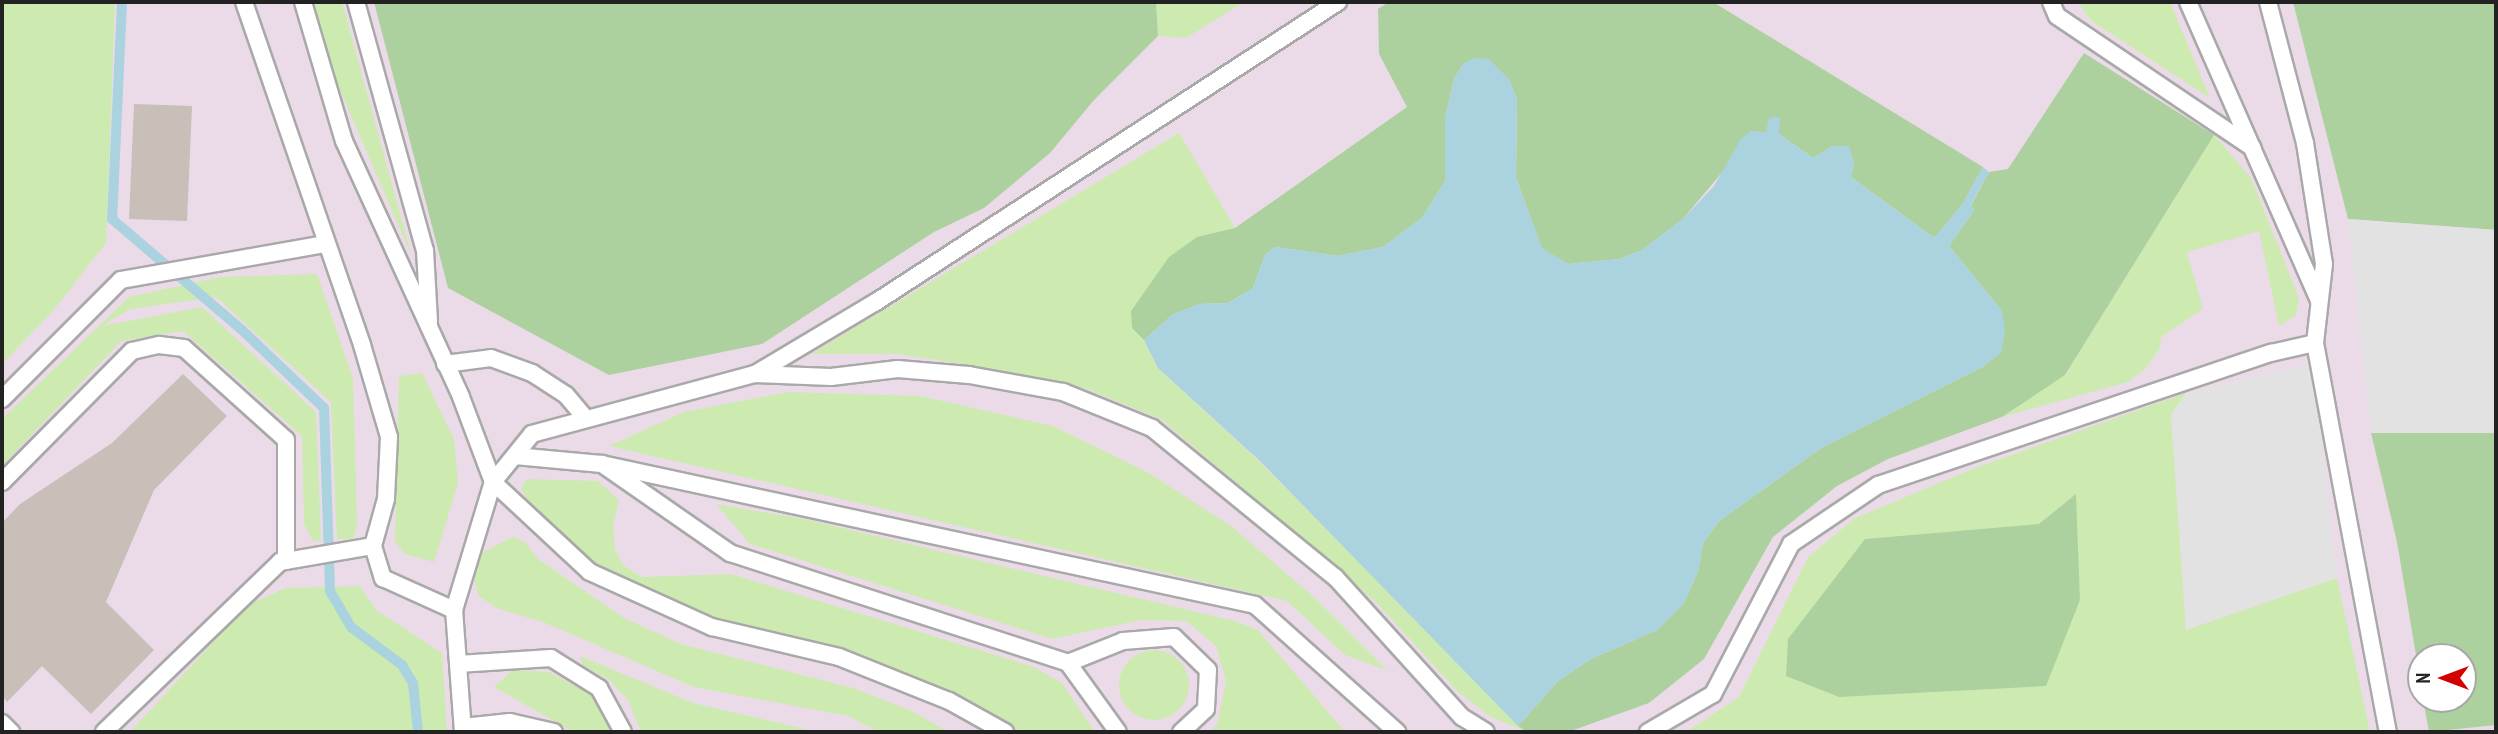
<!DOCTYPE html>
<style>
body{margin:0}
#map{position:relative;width:2498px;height:734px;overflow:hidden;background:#f2efe9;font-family:"PT Sans Narrow",sans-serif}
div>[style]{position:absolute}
.industrial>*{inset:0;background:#ebdbe8}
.grass>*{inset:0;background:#cdebb0}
.round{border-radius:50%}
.forest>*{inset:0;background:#add19e}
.parking>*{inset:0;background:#e2e2e2}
.water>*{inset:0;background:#aad3df}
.stream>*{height:10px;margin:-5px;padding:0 5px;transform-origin:5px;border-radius:5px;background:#aad3df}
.building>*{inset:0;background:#c7bfb8}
.roads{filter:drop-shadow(2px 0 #a9a9a9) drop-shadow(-2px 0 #a9a9a9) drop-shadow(0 2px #a9a9a9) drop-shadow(0 -2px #a9a9a9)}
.lane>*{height:16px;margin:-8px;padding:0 8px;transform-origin:8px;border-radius:8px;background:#fff}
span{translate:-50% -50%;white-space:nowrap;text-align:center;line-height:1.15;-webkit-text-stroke:7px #fff;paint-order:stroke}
.frame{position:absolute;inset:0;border:4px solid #222;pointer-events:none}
.north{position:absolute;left:2407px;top:643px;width:70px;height:70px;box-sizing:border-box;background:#fff;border:2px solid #a7a7a7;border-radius:50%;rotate:270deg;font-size:19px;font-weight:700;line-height:28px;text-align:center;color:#222}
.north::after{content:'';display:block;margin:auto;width:24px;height:32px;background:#d40000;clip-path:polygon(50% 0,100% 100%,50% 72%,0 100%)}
</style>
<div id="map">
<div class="industrial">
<i style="clip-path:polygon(evenodd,2px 2px,2496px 2px,2496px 732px,2px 732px,2px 2px,2421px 657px,2463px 657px,2463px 699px,2421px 699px,2421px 657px)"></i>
</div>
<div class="grass">
<i style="clip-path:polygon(2px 2px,115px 2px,106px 243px,53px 311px,2px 364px)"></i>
<i style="clip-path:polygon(312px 2px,342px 2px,412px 257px,337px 83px)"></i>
<i style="clip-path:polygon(1156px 2px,1244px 2px,1186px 38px,1158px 36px)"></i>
<i style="clip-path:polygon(2078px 2px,2170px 2px,2210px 98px,2090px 20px)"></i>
<i style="clip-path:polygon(1179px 133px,1235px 228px,1197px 237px,1132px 328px,1144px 340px,1158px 368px,1260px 462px,1527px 732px,1491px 717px,1458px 692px,1375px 601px,1161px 419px,1084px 388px,976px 366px,898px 354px,811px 354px)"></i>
<i style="clip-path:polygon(2214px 135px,2251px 178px,2299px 298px,2296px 315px,2279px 326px,2259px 231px,2187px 252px,2203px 309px,2161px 337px,2160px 348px,2145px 369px,2128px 382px,2002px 417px,2066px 374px)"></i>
<i style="clip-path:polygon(317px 274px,353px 378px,357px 525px,353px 539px,337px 539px,331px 402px,216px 297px,130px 309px,102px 326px,202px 307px,316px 412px,321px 541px,313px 541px,304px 524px,302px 436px,183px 331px,121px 341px,2px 466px,2px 419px,129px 297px,220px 277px)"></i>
<i style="clip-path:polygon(422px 373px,454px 439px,458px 483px,434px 562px,405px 554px,395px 541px,399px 376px)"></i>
<i style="clip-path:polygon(788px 392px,920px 396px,1053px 426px,1147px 472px,1231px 526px,1315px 598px,1387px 670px,1345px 655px,1287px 601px,609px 446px,684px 412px)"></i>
<i style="clip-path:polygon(2186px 393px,2171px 415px,2186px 630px,2337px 578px,2370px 732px,1686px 732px,1739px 697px,1808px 557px,1855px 518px,1975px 468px)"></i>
<i style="clip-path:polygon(527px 479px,598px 481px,619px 500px,613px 525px,615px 550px,624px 566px,642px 577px,731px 574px,1034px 667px,1062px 683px,1095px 732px,1023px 732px,859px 656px,714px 621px,598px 567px,531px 507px,521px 488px)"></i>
<i style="clip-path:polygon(716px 504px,804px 519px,1235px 621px,1258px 630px,1345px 732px,1209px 732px,1217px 725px,1226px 681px,1216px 646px,1186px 621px,1141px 620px,1052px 639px,750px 544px)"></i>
<i style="clip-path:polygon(512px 537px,525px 542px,538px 559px,624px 618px,681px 644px,853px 688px,912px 711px,948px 732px,879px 732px,848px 716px,694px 687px,543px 622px,496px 608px,479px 596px,474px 580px,482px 553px)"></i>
<i style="clip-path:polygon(360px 586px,376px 610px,442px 653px,447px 732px,130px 732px,248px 605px,286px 588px)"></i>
<i class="round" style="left:1119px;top:650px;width:70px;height:70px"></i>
<i style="clip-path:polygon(580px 656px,693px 703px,818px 732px,641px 732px,628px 700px,609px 680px,583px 665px)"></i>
<i style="clip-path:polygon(513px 670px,549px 672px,592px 695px,615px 732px,574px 732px,494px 687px)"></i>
</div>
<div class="forest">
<i style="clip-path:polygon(374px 2px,1156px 2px,1158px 36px,1094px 100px,1050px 153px,984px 208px,934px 232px,762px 344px,609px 375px,448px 288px)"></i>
<i style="clip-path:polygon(1389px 2px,1713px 2px,1983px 167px,1962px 205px,1934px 238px,1851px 177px,1854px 162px,1833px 146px,1813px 158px,1779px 134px,1767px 132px,1729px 164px,1683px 219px,1642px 250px,1620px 259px,1568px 264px,1542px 249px,1516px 178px,1517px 100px,1509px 79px,1464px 63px,1454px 79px,1445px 119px,1445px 181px,1422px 218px,1383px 247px,1338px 256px,1275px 247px,1265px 255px,1253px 288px,1228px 303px,1200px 304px,1172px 315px,1144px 340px,1132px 328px,1131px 311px,1169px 257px,1197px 237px,1235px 228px,1407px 107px,1379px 54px,1378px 9px)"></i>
<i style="clip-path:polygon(2293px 2px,2496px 2px,2496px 230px,2348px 219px)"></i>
<i style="clip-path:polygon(2084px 53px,2214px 135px,2065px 375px,2002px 417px,1888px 459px,1837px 486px,1773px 537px,1704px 659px,1649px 703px,1568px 732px,1527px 732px,1518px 726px,1558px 681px,1589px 660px,1657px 630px,1684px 603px,1698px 571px,1703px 543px,1719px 521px,1821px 448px,1984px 366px,2001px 352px,2002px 311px,1949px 246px,1974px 210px,1971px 205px,1989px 172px,2008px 169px)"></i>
<i style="clip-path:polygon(2371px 433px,2496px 433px,2496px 725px,2429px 732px,2423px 699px,2463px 699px,2463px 657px,2421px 657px,2421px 685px,2397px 542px)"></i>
<i style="clip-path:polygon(2076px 494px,2080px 600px,2046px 686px,1839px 697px,1786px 676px,1788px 639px,1865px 539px,2039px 524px)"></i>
</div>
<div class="parking">
<i style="clip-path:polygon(2348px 219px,2496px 230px,2496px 433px,2371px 433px)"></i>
<i style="clip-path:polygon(2313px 363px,2337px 578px,2186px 630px,2171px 415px,2186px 393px)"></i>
</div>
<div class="water">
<i style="clip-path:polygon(1474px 58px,1489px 59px,1509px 79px,1517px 100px,1516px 178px,1542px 248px,1568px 264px,1620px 259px,1642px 250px,1683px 219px,1714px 186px,1741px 139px,1751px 131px,1766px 132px,1769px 118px,1780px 117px,1779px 134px,1813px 158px,1833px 146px,1849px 146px,1854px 162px,1851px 177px,1934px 238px,1962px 205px,1983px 167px,1989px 172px,1971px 204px,1974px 210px,1949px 246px,2002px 311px,2005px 331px,2001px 352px,1984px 366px,1821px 448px,1719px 521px,1703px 543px,1698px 571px,1684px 603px,1657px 630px,1589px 660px,1558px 681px,1518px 726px,1261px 462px,1158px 368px,1144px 340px,1172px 315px,1200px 304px,1228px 303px,1253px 288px,1265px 255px,1275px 247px,1338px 256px,1383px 247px,1422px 218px,1445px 181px,1445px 119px,1454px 79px,1464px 63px)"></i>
</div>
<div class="stream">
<i style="left:122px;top:2px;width:217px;rotate:92.6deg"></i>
<i style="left:112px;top:219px;width:171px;rotate:40.5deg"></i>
<i style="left:242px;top:330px;width:113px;rotate:43.6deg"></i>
<i style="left:324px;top:408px;width:183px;rotate:88.1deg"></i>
<i style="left:330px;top:591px;width:42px;rotate:59.7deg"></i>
<i style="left:351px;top:627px;width:64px;rotate:36.7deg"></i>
<i style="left:402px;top:665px;width:21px;rotate:59deg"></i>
<i style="left:413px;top:683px;width:49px;rotate:84.2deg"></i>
</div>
<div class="building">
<i style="clip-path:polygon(134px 104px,192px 106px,187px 221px,129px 219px)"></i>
<i style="clip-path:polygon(183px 374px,227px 416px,154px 490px,106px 602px,154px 650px,91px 714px,42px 666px,7px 702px,2px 696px,2px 523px,20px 504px,112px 443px)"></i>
</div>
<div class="roads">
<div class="lane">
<i style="left:244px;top:2px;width:363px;rotate:71deg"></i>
<i style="left:362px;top:345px;width:96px;rotate:73.6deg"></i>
<i style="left:389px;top:437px;width:62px;rotate:92.8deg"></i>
<i style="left:386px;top:499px;width:49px;rotate:105.5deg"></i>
<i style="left:373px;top:546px;width:34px;rotate:73deg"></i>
<i style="left:383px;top:578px;width:78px;rotate:24.3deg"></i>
<i style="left:303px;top:2px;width:145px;rotate:73.6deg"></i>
<i style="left:344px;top:141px;width:281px;rotate:65.4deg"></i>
<i style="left:461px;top:397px;width:91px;rotate:69.4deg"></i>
<i style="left:356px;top:2px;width:257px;rotate:74.5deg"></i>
<i style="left:425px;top:250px;width:72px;rotate:86.8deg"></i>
<i style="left:2051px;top:2px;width:15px;rotate:67deg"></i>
<i style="left:2057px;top:16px;width:236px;rotate:34deg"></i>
<i style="left:2188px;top:2px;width:326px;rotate:66.3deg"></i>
<i style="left:2268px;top:2px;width:146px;rotate:75.3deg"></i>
<i style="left:2305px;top:143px;width:122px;rotate:81.1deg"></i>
<i style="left:2324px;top:264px;width:80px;rotate:96.5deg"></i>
<i style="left:2315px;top:343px;width:396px;rotate:79.4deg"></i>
<i style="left:445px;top:364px;width:46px;rotate:-7.4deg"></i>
<i style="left:491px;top:358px;width:44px;rotate:20.1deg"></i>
<i style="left:532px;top:373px;width:40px;rotate:32.9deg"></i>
<i style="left:566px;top:395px;width:30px;rotate:50deg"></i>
<i style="left:755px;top:374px;width:76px;rotate:2.3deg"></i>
<i style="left:831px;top:377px;width:67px;rotate:-6.8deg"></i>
<i style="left:898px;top:369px;width:71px;rotate:4.8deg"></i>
<i style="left:969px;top:375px;width:96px;rotate:10.3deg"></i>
<i style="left:1063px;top:392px;width:96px;rotate:22deg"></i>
<i style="left:1152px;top:428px;width:236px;rotate:39.2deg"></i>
<i style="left:1335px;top:577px;width:189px;rotate:47.8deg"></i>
<i style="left:1462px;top:717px;width:28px;rotate:32deg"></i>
<i style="left:2px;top:399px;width:168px;rotate:-45deg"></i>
<i style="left:121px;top:280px;width:207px;rotate:-10deg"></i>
<i style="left:515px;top:456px;width:87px;rotate:5.3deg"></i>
<i style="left:602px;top:464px;width:156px;rotate:34.8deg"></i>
<i style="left:730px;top:553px;width:355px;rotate:18deg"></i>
<i style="left:1068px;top:663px;width:85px;rotate:54.1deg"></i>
<i style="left:602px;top:464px;width:668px;rotate:12.18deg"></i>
<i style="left:1255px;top:605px;width:191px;rotate:41.8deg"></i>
<i style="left:2px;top:482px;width:185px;rotate:-45.2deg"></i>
<i style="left:132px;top:351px;width:28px;rotate:-13deg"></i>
<i style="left:159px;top:345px;width:25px;rotate:7deg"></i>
<i style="left:184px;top:348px;width:137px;rotate:42deg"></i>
<i style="left:286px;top:440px;width:121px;rotate:90deg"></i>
<i style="left:493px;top:482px;width:62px;rotate:-50.9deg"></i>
<i style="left:532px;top:434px;width:231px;rotate:-15.1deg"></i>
<i style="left:755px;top:374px;width:141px;rotate:-30.8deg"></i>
<i style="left:876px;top:302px;width:551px;rotate:-33deg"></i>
<i style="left:1068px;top:663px;width:59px;rotate:-21.8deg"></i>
<i style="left:1123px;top:641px;width:51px;rotate:-4.5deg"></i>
<i style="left:1174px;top:637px;width:47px;rotate:44.1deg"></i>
<i style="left:1208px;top:670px;width:39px;rotate:93deg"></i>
<i style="left:1206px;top:709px;width:34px;rotate:137deg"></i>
<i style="left:458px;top:664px;width:93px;rotate:-3.7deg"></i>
<i style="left:551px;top:658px;width:57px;rotate:32deg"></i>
<i style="left:599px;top:688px;width:50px;rotate:61.4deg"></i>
<i style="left:2px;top:723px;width:13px;rotate:45deg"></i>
<i style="left:463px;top:727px;width:47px;rotate:-6.1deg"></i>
<i style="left:510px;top:722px;width:45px;rotate:12.8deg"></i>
<i style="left:104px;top:732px;width:245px;rotate:-44deg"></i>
<i style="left:280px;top:562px;width:94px;rotate:-9.8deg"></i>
<i style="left:463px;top:732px;width:122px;rotate:-94.2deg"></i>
<i style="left:454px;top:610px;width:134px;rotate:-73.1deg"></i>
<i style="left:493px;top:482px;width:132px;rotate:42.9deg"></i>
<i style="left:590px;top:572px;width:134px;rotate:24.3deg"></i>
<i style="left:712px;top:627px;width:130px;rotate:13.3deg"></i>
<i style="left:839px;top:657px;width:118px;rotate:21.8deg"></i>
<i style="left:949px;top:701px;width:64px;rotate:29deg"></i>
<i style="left:1648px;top:732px;width:75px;rotate:-30.3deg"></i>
<i style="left:1713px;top:694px;width:169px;rotate:-62.5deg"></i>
<i style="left:1791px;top:544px;width:105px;rotate:-34.1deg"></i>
<i style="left:1878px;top:485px;width:415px;rotate:-18.6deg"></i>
<i style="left:2271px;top:353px;width:45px;rotate:-12.8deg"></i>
</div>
</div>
<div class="frame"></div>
<div class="north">N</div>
</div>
